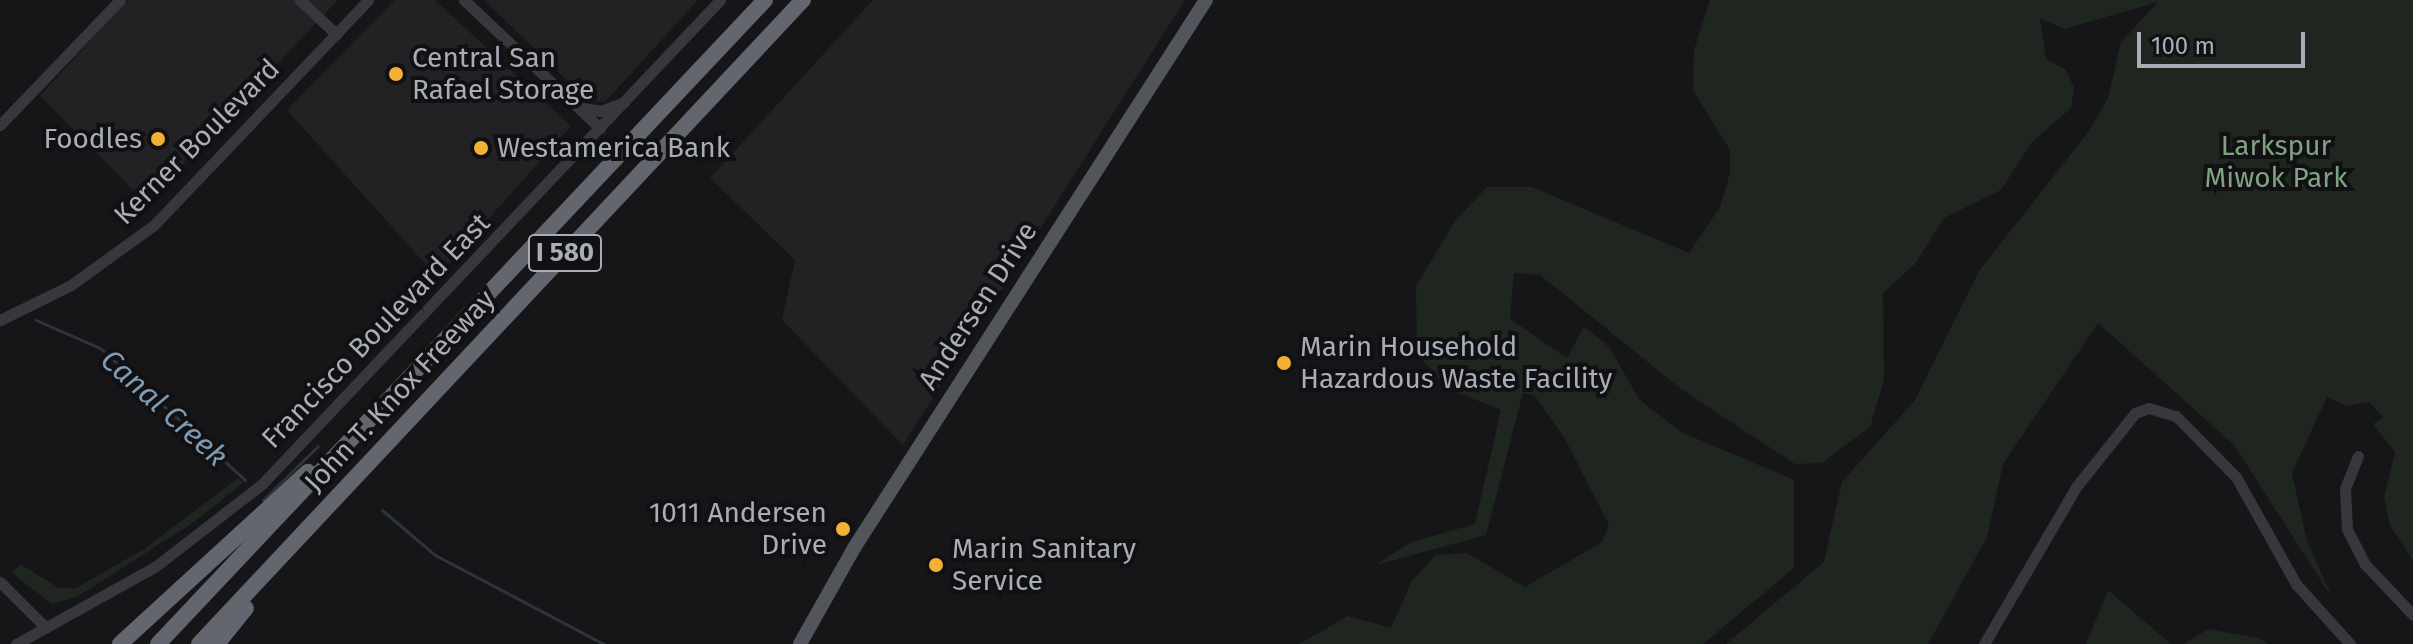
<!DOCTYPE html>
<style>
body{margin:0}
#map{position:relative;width:2413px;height:644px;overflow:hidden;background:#161618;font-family:"Fira Sans",sans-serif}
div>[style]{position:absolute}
.built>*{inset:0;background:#222225}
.green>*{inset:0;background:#1e261f}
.stream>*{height:3px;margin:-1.5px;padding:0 1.5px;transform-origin:1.5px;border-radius:1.5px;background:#2c353c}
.minor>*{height:11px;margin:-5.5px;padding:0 5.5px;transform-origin:5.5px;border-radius:5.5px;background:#37383d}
.major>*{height:14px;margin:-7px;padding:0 7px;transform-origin:7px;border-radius:7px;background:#53555c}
.highway>*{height:16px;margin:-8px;padding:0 8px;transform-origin:8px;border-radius:8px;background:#63666e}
.dots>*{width:22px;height:22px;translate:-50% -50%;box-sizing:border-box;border:4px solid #111113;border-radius:50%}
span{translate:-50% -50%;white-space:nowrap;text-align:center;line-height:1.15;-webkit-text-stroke:8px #111113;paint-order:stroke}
.shield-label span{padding:2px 6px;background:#111113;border:2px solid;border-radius:6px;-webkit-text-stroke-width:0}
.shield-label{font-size:26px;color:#a8adb8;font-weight:700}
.poi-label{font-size:28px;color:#a8adb8}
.left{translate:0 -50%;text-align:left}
.right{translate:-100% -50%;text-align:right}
.street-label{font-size:28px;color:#a8adb8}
.park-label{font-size:28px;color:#7fa381}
.water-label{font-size:30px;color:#7f9bb3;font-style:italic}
.scale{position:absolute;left:2137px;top:32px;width:168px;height:36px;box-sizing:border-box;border:4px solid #a8adb8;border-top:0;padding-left:10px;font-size:24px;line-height:28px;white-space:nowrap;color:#a8adb8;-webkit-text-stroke:6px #111113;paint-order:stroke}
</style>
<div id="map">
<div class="built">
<i style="clip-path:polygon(127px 0,338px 0,146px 203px,40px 96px)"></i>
<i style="clip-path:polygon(395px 0,435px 0,571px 126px,437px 277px,287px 110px)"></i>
<i style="clip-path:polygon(484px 0,698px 0,605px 102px,587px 100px)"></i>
<i style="clip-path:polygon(873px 0,1185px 0,903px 445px,782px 320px,795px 260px,710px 178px)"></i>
</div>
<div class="green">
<i style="clip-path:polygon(1710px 0,2413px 0,2413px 561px,2390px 525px,2384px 497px,2395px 452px,2373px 424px,2383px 417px,2369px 402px,2347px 406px,2327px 397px,2292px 473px,2307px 541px,2333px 599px,2234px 445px,2098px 323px,2003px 464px,1987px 537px,1928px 644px,1726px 644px,1824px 562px,1842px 482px,1915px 400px,1979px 271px,2089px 131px,2108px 98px,2121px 42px,2158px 2px,2064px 29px,2040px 18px,2046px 59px,2066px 70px,2074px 88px,2071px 108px,2032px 142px,2001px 190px,1944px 218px,1915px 264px,1883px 293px,1884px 380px,1870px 427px,1822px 463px,1795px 464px,1681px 389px,1540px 275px,1514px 273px,1510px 319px,1567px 358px,1584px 326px,1609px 347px,1639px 399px,1681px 432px,1794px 480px,1794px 568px,1703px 644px,1299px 644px,1348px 616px,1391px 628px,1412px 581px,1436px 555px,1467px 553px,1525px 587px,1602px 542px,1609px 525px,1565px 439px,1535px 396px,1523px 393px,1486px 535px,1376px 565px,1411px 542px,1475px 524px,1501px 410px,1449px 389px,1417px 354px,1416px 286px,1455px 221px,1487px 187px,1532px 187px,1689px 253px,1720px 207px,1730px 173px,1730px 150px,1693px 90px,1694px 50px)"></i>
<i style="clip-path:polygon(238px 478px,243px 483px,194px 522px,77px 597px,52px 604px,12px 573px,20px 564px,59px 588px,76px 588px,144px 549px)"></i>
<i style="clip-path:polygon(2108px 590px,2171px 644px,2086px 644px)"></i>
<i style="clip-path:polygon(2208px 629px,2259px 638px,2268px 644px,2184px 644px)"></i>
</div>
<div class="stream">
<i style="left:36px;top:320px;width:70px;rotate:23.6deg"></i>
<i style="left:100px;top:348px;width:196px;rotate:42.3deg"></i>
<i style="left:263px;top:500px;width:77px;rotate:-44.5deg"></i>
<i style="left:382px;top:510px;width:70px;rotate:40.3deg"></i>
<i style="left:435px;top:555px;width:191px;rotate:27.8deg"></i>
</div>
<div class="minor">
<i style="left:300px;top:0;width:50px;rotate:43.4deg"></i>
<i style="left:464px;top:0;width:187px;rotate:43.3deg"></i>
<i style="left:578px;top:107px;width:23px;rotate:10deg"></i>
<i style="left:601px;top:111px;width:25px;rotate:-21deg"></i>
<i style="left:0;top:125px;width:173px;rotate:-46.2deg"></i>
<i style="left:0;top:320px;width:79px;rotate:-26.2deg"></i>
<i style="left:71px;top:285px;width:102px;rotate:-35.9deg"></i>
<i style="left:154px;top:225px;width:311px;rotate:-46.4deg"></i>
<i style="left:2358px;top:456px;width:35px;rotate:112deg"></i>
<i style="left:2345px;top:489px;width:40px;rotate:87.1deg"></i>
<i style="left:2347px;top:529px;width:39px;rotate:63deg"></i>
<i style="left:2365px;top:564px;width:70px;rotate:46.7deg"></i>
<i style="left:0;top:582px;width:65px;rotate:45deg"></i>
<i style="left:16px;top:644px;width:160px;rotate:-29.1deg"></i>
<i style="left:156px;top:566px;width:134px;rotate:-37.7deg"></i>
<i style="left:262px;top:484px;width:666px;rotate:-46.58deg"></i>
<i style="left:1984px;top:644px;width:182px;rotate:-59.6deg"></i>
<i style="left:2076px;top:487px;width:95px;rotate:-51.4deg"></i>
<i style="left:2135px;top:413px;width:15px;rotate:-20deg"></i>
<i style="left:2149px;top:408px;width:28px;rotate:17deg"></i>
<i style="left:2176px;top:416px;width:86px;rotate:45.5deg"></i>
<i style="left:2236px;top:477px;width:123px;rotate:60.7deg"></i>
<i style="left:2296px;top:584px;width:81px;rotate:48deg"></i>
</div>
<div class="major">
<i style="left:800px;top:644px;width:110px;rotate:-60.6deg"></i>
<i style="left:854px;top:548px;width:651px;rotate:-57.29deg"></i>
</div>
<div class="highway">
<i style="left:120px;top:644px;width:255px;rotate:-42.5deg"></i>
<i style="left:158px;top:644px;width:885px;rotate:-46.69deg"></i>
<i style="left:199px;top:644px;width:883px;rotate:-46.84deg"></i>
<i style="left:217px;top:644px;width:46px;rotate:-51.1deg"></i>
</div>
<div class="dots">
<i style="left:396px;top:74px;background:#f2b134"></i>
<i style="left:158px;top:139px;background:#f2b134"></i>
<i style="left:481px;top:148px;background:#f2b134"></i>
<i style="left:1284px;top:363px;background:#f2b134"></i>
<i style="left:843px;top:529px;background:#f2b134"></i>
<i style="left:936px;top:565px;background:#f2b134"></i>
</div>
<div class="shield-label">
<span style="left:565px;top:253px">I 580</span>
</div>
<div class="poi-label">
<span class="left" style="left:412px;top:74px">Central San<br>Rafael Storage</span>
<span class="right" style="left:142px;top:139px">Foodles</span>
<span class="left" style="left:497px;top:148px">Westamerica Bank</span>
<span class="left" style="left:1300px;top:363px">Marin Household<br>Hazardous Waste Facility</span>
<span class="right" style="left:827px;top:529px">1011 Andersen<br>Drive</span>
<span class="left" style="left:952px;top:565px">Marin Sanitary<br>Service</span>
</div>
<div class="street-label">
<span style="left:197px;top:142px;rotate:-45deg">Kerner Boulevard</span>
<span style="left:978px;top:306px;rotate:-57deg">Andersen Drive</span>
<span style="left:376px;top:331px;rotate:-46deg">Francisco Boulevard East</span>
<span style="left:400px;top:391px;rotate:-47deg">John T. Knox Freeway</span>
</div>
<div class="park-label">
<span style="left:2276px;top:162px">Larkspur<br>Miwok Park</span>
</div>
<div class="water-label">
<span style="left:164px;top:408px;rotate:42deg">Canal Creek</span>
</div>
<div class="scale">100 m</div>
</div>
